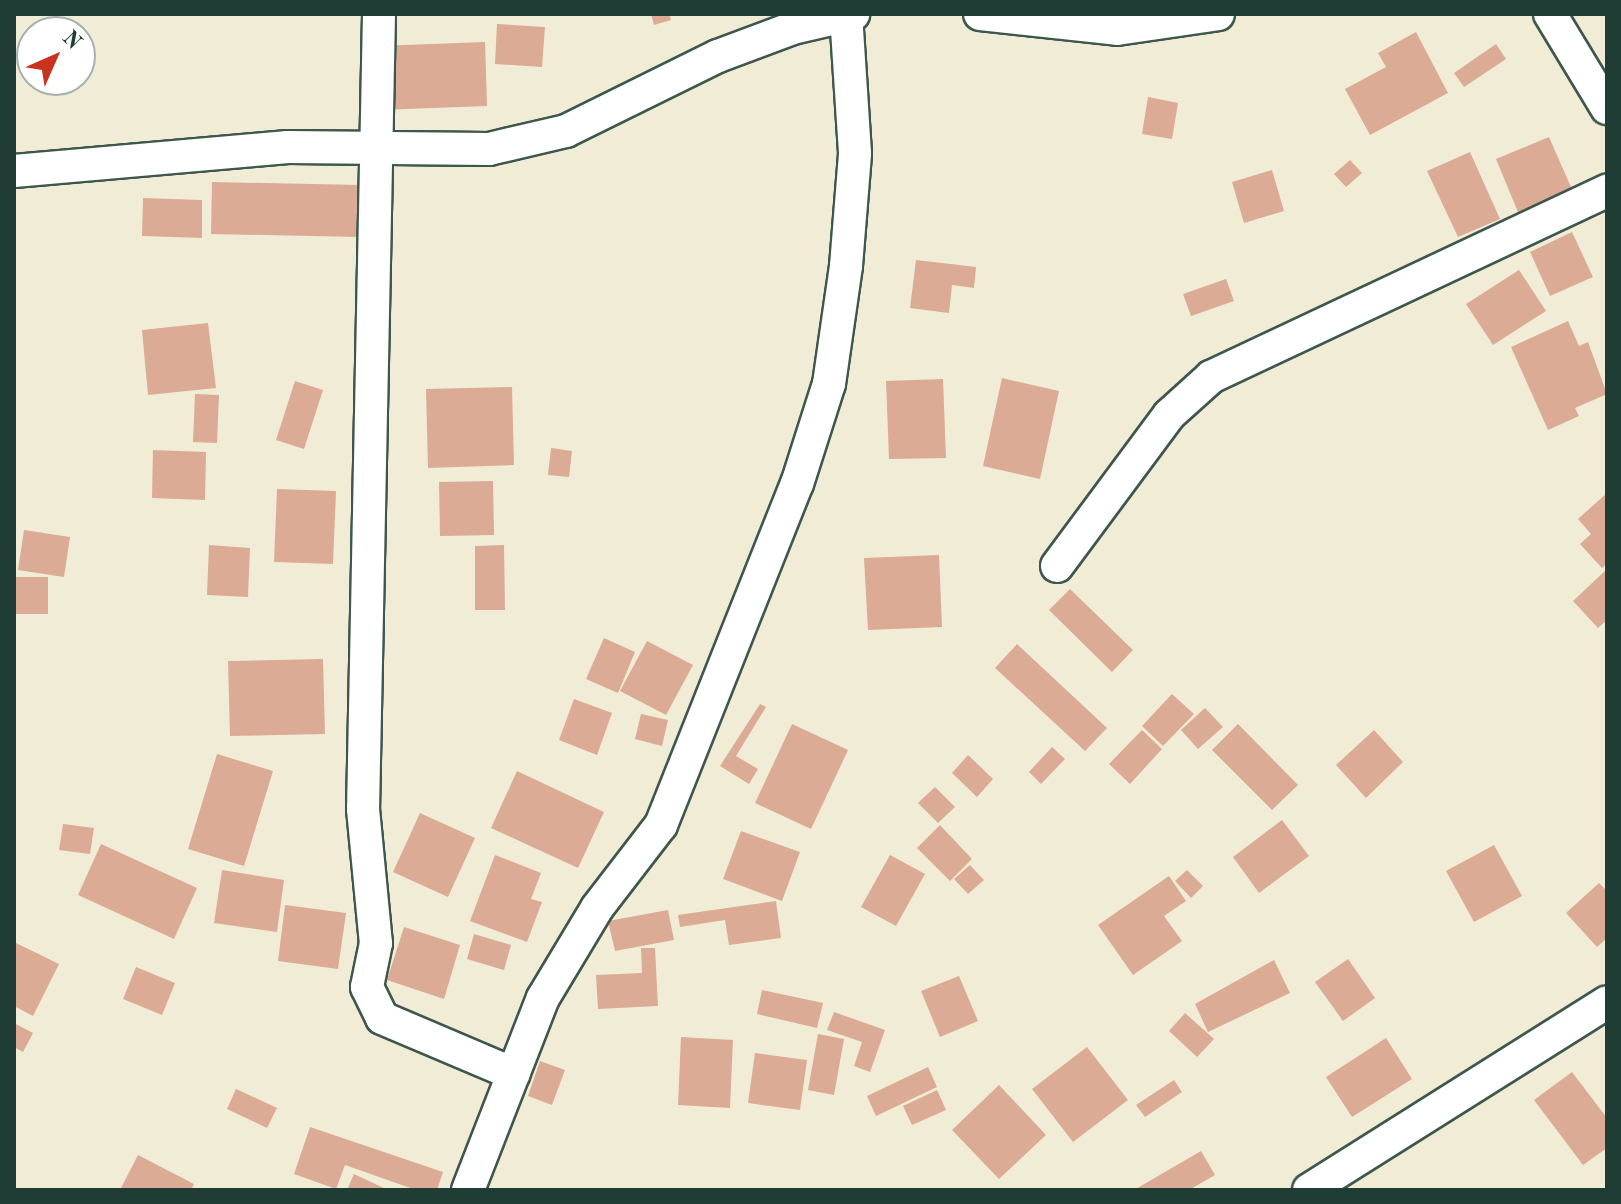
<!DOCTYPE html>
<style>
body{margin:0}
#map{position:relative;width:1621px;height:1204px;overflow:hidden;background:#f1ecd5;font-family:"Old Standard TT",serif}
div>[style]{position:absolute}
.building>*{inset:0;background:#dcab95}
.roads{filter:drop-shadow(2px 0 #3e574c) drop-shadow(-2px 0 #3e574c) drop-shadow(0 2px #3e574c) drop-shadow(0 -2px #3e574c)}
.minor>*{height:32px;margin:-16px;padding:0 16px;transform-origin:16px;border-radius:16px;background:#fff}
span{translate:-50% -50%;white-space:nowrap;text-align:center;line-height:1.15;-webkit-text-stroke:6px #fff;paint-order:stroke}
.frame{position:absolute;inset:0;border:16px solid #1f3d34;pointer-events:none}
.north{position:absolute;left:16px;top:16px;width:80px;height:80px;box-sizing:border-box;background:#fff;border:2px solid #a5b1ae;border-radius:50%;rotate:45deg;font-size:22px;font-weight:700;line-height:32px;text-align:center;color:#1f3d34}
.north::after{content:'';display:block;margin:auto;width:28px;height:36px;background:#c8321e;clip-path:polygon(50% 0,100% 100%,50% 72%,0 100%)}
</style>
<div id="map">
<div class="building">
<i style="clip-path:polygon(651px 14px,669px 14px,671px 20px,654px 25px)"></i>
<i style="clip-path:polygon(497px 24px,545px 27px,542px 67px,495px 64px)"></i>
<i style="clip-path:polygon(1416px 32px,1448px 93px,1370px 135px,1345px 89px,1386px 67px,1378px 53px)"></i>
<i style="clip-path:polygon(485px 42px,487px 106px,379px 110px,377px 46px)"></i>
<i style="clip-path:polygon(1496px 44px,1506px 59px,1464px 87px,1454px 73px)"></i>
<i style="clip-path:polygon(1148px 97px,1178px 103px,1172px 139px,1142px 134px)"></i>
<i style="clip-path:polygon(1549px 137px,1574px 194px,1520px 217px,1496px 159px)"></i>
<i style="clip-path:polygon(1470px 152px,1500px 219px,1458px 237px,1427px 171px)"></i>
<i style="clip-path:polygon(1350px 160px,1362px 173px,1346px 187px,1334px 174px)"></i>
<i style="clip-path:polygon(1272px 170px,1284px 211px,1244px 223px,1232px 182px)"></i>
<i style="clip-path:polygon(212px 182px,360px 185px,359px 237px,211px 234px)"></i>
<i style="clip-path:polygon(143px 198px,202px 200px,202px 238px,142px 236px)"></i>
<i style="clip-path:polygon(1572px 232px,1593px 277px,1550px 296px,1530px 252px)"></i>
<i style="clip-path:polygon(916px 260px,976px 267px,974px 288px,952px 285px,949px 313px,910px 308px)"></i>
<i style="clip-path:polygon(1519px 270px,1546px 311px,1493px 345px,1466px 304px)"></i>
<i style="clip-path:polygon(1226px 279px,1234px 301px,1191px 316px,1183px 294px)"></i>
<i style="clip-path:polygon(1568px 321px,1579px 346px,1588px 342px,1607px 394px,1575px 408px,1579px 416px,1548px 430px,1511px 347px)"></i>
<i style="clip-path:polygon(208px 323px,216px 388px,148px 395px,142px 330px)"></i>
<i style="clip-path:polygon(1002px 378px,1059px 391px,1040px 479px,983px 466px)"></i>
<i style="clip-path:polygon(943px 379px,946px 458px,889px 459px,886px 381px)"></i>
<i style="clip-path:polygon(295px 381px,323px 390px,304px 449px,276px 440px)"></i>
<i style="clip-path:polygon(512px 387px,514px 465px,428px 468px,426px 389px)"></i>
<i style="clip-path:polygon(195px 394px,219px 395px,217px 443px,193px 442px)"></i>
<i style="clip-path:polygon(551px 448px,572px 451px,569px 477px,548px 475px)"></i>
<i style="clip-path:polygon(153px 450px,206px 452px,205px 500px,152px 498px)"></i>
<i style="clip-path:polygon(493px 481px,494px 535px,440px 536px,439px 482px)"></i>
<i style="clip-path:polygon(277px 489px,336px 491px,333px 564px,274px 562px)"></i>
<i style="clip-path:polygon(1607px 493px,1607px 563px,1602px 568px,1580px 544px,1591px 534px,1578px 519px)"></i>
<i style="clip-path:polygon(24px 530px,70px 537px,64px 577px,18px 570px)"></i>
<i style="clip-path:polygon(209px 545px,250px 548px,248px 597px,207px 595px)"></i>
<i style="clip-path:polygon(504px 545px,505px 610px,475px 610px,475px 546px)"></i>
<i style="clip-path:polygon(939px 555px,942px 627px,868px 630px,864px 558px)"></i>
<i style="clip-path:polygon(1607px 569px,1607px 620px,1598px 628px,1573px 601px)"></i>
<i style="clip-path:polygon(14px 577px,48px 577px,48px 614px,14px 614px)"></i>
<i style="clip-path:polygon(1070px 589px,1133px 650px,1112px 672px,1049px 610px)"></i>
<i style="clip-path:polygon(604px 638px,635px 652px,618px 693px,586px 679px)"></i>
<i style="clip-path:polygon(647px 641px,693px 665px,666px 715px,620px 691px)"></i>
<i style="clip-path:polygon(1017px 644px,1107px 728px,1085px 751px,995px 668px)"></i>
<i style="clip-path:polygon(323px 659px,325px 734px,230px 736px,228px 661px)"></i>
<i style="clip-path:polygon(1172px 694px,1194px 714px,1163px 746px,1142px 726px)"></i>
<i style="clip-path:polygon(574px 699px,612px 713px,597px 755px,559px 740px)"></i>
<i style="clip-path:polygon(760px 704px,766px 707px,736px 756px,758px 769px,749px 784px,720px 766px)"></i>
<i style="clip-path:polygon(1205px 708px,1223px 727px,1198px 749px,1181px 730px)"></i>
<i style="clip-path:polygon(641px 714px,668px 720px,662px 746px,635px 739px)"></i>
<i style="clip-path:polygon(792px 724px,848px 750px,811px 829px,755px 803px)"></i>
<i style="clip-path:polygon(1238px 724px,1298px 785px,1272px 810px,1212px 750px)"></i>
<i style="clip-path:polygon(1142px 730px,1162px 749px,1130px 784px,1109px 764px)"></i>
<i style="clip-path:polygon(1374px 730px,1403px 762px,1366px 798px,1336px 765px)"></i>
<i style="clip-path:polygon(1052px 747px,1065px 759px,1041px 784px,1029px 772px)"></i>
<i style="clip-path:polygon(217px 754px,273px 771px,244px 866px,188px 849px)"></i>
<i style="clip-path:polygon(968px 755px,993px 779px,977px 797px,952px 773px)"></i>
<i style="clip-path:polygon(517px 771px,604px 812px,578px 868px,491px 828px)"></i>
<i style="clip-path:polygon(935px 787px,955px 807px,938px 823px,918px 803px)"></i>
<i style="clip-path:polygon(420px 813px,475px 838px,448px 897px,393px 872px)"></i>
<i style="clip-path:polygon(1282px 820px,1309px 856px,1259px 893px,1233px 857px)"></i>
<i style="clip-path:polygon(63px 824px,94px 828px,90px 854px,59px 850px)"></i>
<i style="clip-path:polygon(940px 825px,972px 859px,950px 881px,917px 848px)"></i>
<i style="clip-path:polygon(741px 831px,800px 852px,782px 901px,723px 879px)"></i>
<i style="clip-path:polygon(101px 844px,197px 888px,174px 939px,78px 895px)"></i>
<i style="clip-path:polygon(1494px 845px,1522px 896px,1474px 922px,1446px 871px)"></i>
<i style="clip-path:polygon(495px 855px,541px 873px,531px 899px,542px 902px,527px 942px,470px 921px)"></i>
<i style="clip-path:polygon(890px 855px,925px 874px,896px 926px,861px 907px)"></i>
<i style="clip-path:polygon(970px 865px,984px 880px,968px 894px,954px 879px)"></i>
<i style="clip-path:polygon(222px 870px,284px 880px,277px 932px,214px 923px)"></i>
<i style="clip-path:polygon(1187px 870px,1203px 886px,1191px 898px,1175px 881px)"></i>
<i style="clip-path:polygon(1169px 876px,1186px 901px,1164px 916px,1182px 941px,1133px 975px,1098px 925px)"></i>
<i style="clip-path:polygon(1599px 883px,1607px 891px,1607px 938px,1597px 947px,1566px 913px)"></i>
<i style="clip-path:polygon(776px 901px,781px 938px,729px 945px,725px 920px,680px 927px,678px 915px)"></i>
<i style="clip-path:polygon(285px 905px,346px 913px,338px 969px,278px 961px)"></i>
<i style="clip-path:polygon(668px 910px,674px 940px,615px 951px,608px 921px)"></i>
<i style="clip-path:polygon(404px 927px,460px 945px,444px 999px,387px 980px)"></i>
<i style="clip-path:polygon(474px 934px,511px 945px,504px 970px,467px 959px)"></i>
<i style="clip-path:polygon(14px 942px,59px 964px,33px 1016px,14px 1006px)"></i>
<i style="clip-path:polygon(641px 948px,655px 948px,658px 1006px,598px 1009px,596px 975px,642px 973px)"></i>
<i style="clip-path:polygon(1348px 959px,1375px 998px,1343px 1021px,1315px 982px)"></i>
<i style="clip-path:polygon(1274px 960px,1290px 993px,1208px 1032px,1195px 1004px)"></i>
<i style="clip-path:polygon(136px 967px,175px 983px,162px 1015px,123px 999px)"></i>
<i style="clip-path:polygon(959px 976px,978px 1021px,940px 1037px,921px 991px)"></i>
<i style="clip-path:polygon(762px 990px,823px 1003px,817px 1028px,757px 1014px)"></i>
<i style="clip-path:polygon(834px 1012px,885px 1030px,870px 1072px,854px 1066px,862px 1042px,827px 1030px)"></i>
<i style="clip-path:polygon(1185px 1013px,1214px 1039px,1197px 1057px,1169px 1031px)"></i>
<i style="clip-path:polygon(14px 1023px,33px 1033px,23px 1052px,14px 1047px)"></i>
<i style="clip-path:polygon(818px 1034px,844px 1039px,834px 1095px,808px 1090px)"></i>
<i style="clip-path:polygon(681px 1037px,733px 1040px,730px 1108px,678px 1105px)"></i>
<i style="clip-path:polygon(1386px 1038px,1412px 1079px,1352px 1117px,1326px 1077px)"></i>
<i style="clip-path:polygon(1087px 1047px,1128px 1100px,1073px 1142px,1032px 1089px)"></i>
<i style="clip-path:polygon(755px 1053px,807px 1060px,800px 1110px,748px 1103px)"></i>
<i style="clip-path:polygon(540px 1061px,565px 1070px,552px 1105px,528px 1096px)"></i>
<i style="clip-path:polygon(928px 1067px,937px 1087px,876px 1116px,867px 1096px)"></i>
<i style="clip-path:polygon(1572px 1072px,1607px 1118px,1607px 1148px,1583px 1165px,1534px 1100px)"></i>
<i style="clip-path:polygon(1174px 1080px,1182px 1092px,1145px 1117px,1136px 1105px)"></i>
<i style="clip-path:polygon(999px 1085px,1046px 1135px,999px 1179px,952px 1130px)"></i>
<i style="clip-path:polygon(236px 1089px,277px 1108px,267px 1128px,227px 1109px)"></i>
<i style="clip-path:polygon(937px 1090px,946px 1110px,912px 1125px,903px 1106px)"></i>
<i style="clip-path:polygon(310px 1127px,443px 1172px,437px 1190px,416px 1190px,345px 1165px,336px 1189px,294px 1174px)"></i>
<i style="clip-path:polygon(1201px 1151px,1215px 1175px,1189px 1190px,1134px 1190px)"></i>
<i style="clip-path:polygon(138px 1155px,194px 1184px,191px 1190px,120px 1190px)"></i>
<i style="clip-path:polygon(354px 1174px,388px 1190px,347px 1190px)"></i>
</div>
<div class="roads">
<div class="minor">
<i style="left:379px;top:14px;width:795px;rotate:91.15deg"></i>
<i style="left:363px;top:809px;width:135px;rotate:84.5deg"></i>
<i style="left:376px;top:943px;width:45px;rotate:101.6deg"></i>
<i style="left:367px;top:987px;width:34px;rotate:64deg"></i>
<i style="left:382px;top:1018px;width:143px;rotate:23deg"></i>
<i style="left:980px;top:14px;width:138px;rotate:6.2deg"></i>
<i style="left:1117px;top:29px;width:102px;rotate:-8.4deg"></i>
<i style="left:1550px;top:14px;width:110px;rotate:58.8deg"></i>
<i style="left:14px;top:171px;width:275px;rotate:-5deg"></i>
<i style="left:288px;top:147px;width:201px;rotate:0.6deg"></i>
<i style="left:489px;top:149px;width:79px;rotate:-13.2deg"></i>
<i style="left:566px;top:131px;width:169px;rotate:-26.3deg"></i>
<i style="left:718px;top:56px;width:80px;rotate:-20.5deg"></i>
<i style="left:793px;top:28px;width:62px;rotate:-13.1deg"></i>
<i style="left:1057px;top:566px;width:188px;rotate:-53.4deg"></i>
<i style="left:1169px;top:415px;width:57px;rotate:-42.1deg"></i>
<i style="left:1211px;top:377px;width:438px;rotate:-25.2deg"></i>
<i style="left:468px;top:1190px;width:206px;rotate:-68.7deg"></i>
<i style="left:543px;top:998px;width:105px;rotate:-59deg"></i>
<i style="left:597px;top:908px;width:105px;rotate:-52.4deg"></i>
<i style="left:661px;top:825px;width:367px;rotate:-68.3deg"></i>
<i style="left:797px;top:484px;width:105px;rotate:-72.3deg"></i>
<i style="left:829px;top:384px;width:119px;rotate:-81.8deg"></i>
<i style="left:846px;top:266px;width:113px;rotate:-85.4deg"></i>
<i style="left:855px;top:153px;width:138px;rotate:-93.7deg"></i>
<i style="left:1309px;top:1190px;width:352px;rotate:-32.2deg"></i>
</div>
</div>
<div class="frame"></div>
<div class="north">N</div>
</div>
